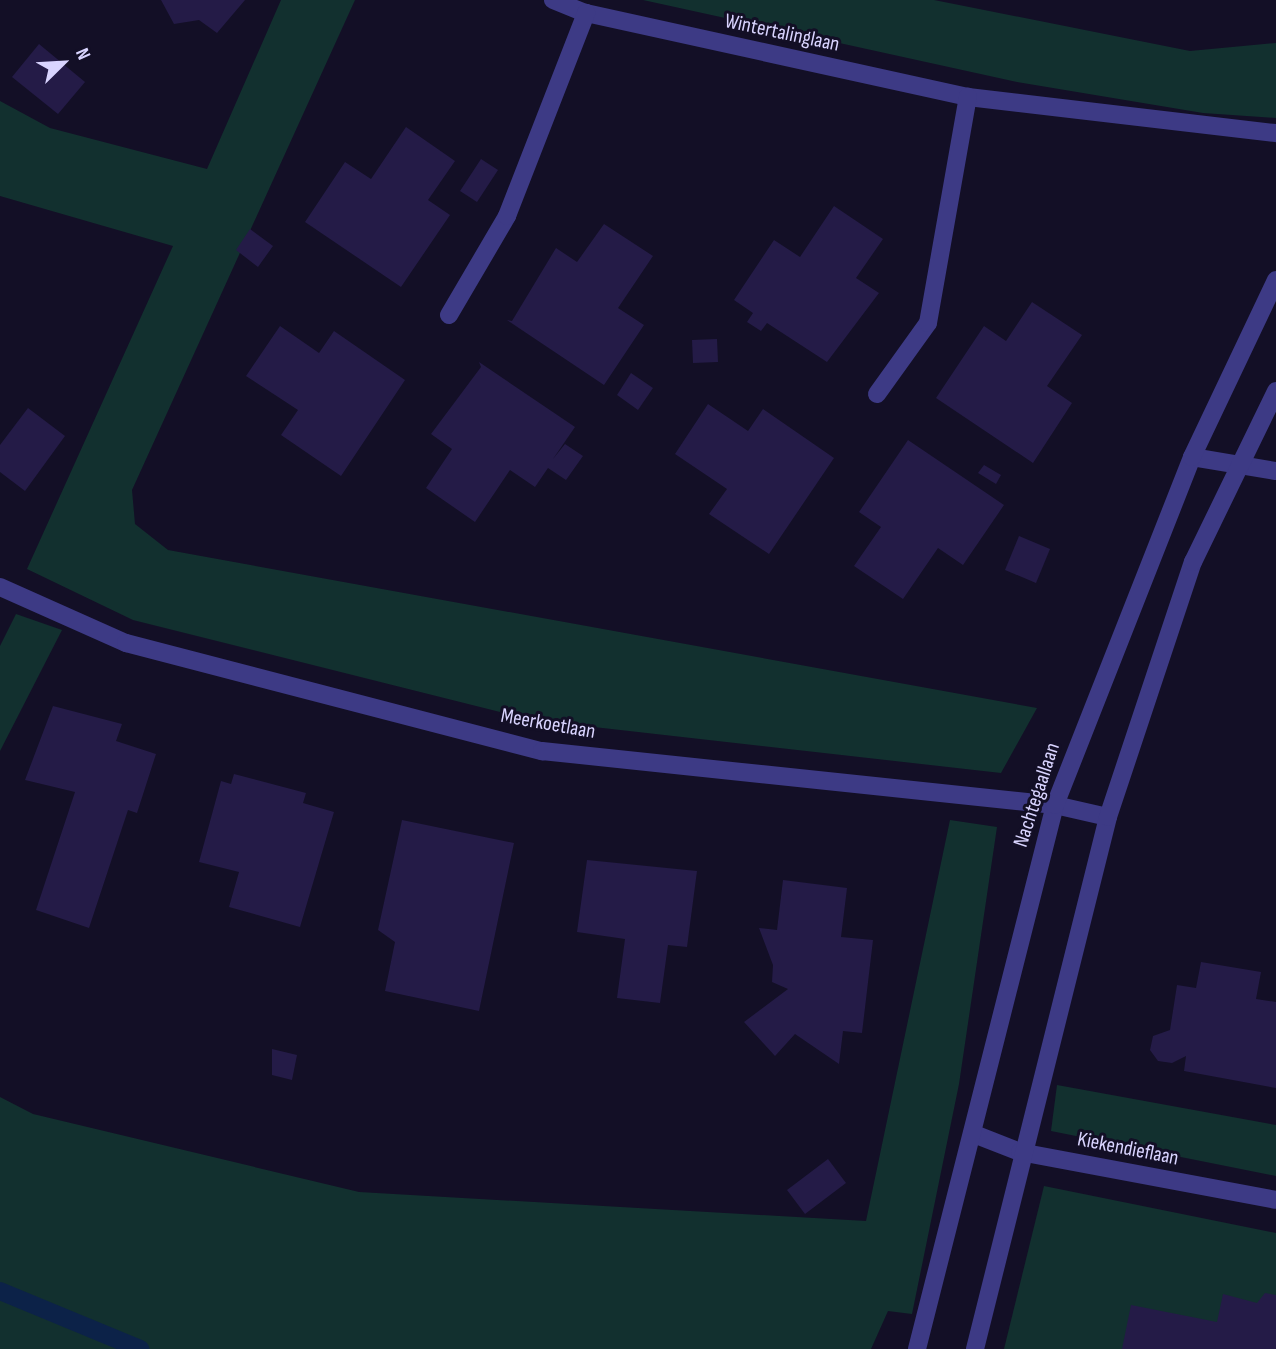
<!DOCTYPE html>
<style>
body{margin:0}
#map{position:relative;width:1276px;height:1349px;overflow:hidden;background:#130f26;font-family:"Sofia Sans Condensed",sans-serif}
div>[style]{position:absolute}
.green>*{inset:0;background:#12302f}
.stream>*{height:18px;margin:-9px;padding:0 9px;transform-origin:9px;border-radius:9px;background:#0c2248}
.building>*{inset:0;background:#241b47}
.street>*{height:18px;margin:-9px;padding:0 9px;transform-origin:9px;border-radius:9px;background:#3d3a85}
span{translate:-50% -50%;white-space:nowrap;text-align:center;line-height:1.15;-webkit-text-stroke:6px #130f26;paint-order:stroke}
.street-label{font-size:21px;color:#d9d4ff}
.north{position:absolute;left:28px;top:28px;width:70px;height:70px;-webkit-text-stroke:5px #130f26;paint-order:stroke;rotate:66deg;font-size:19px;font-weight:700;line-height:28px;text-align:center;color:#d9d4ff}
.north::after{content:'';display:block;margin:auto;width:24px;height:32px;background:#d9d4ff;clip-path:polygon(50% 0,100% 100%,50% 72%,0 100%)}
</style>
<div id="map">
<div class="green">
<i style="clip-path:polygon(281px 0,355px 0,132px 490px,135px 524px,168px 550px,1037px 708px,1001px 773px,532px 720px,133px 620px,27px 569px,173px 246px,0 196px,0 101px,50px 128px,207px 169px)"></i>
<i style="clip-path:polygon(643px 0,934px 0,1190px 51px,1276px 43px,1276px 118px,1203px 113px,1017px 82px)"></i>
<i style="clip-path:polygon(16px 614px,62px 630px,0 751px,0 646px)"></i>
<i style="clip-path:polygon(950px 820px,997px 827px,959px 1084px,912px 1314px,888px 1311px,871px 1349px,0 1349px,0 1097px,33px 1114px,359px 1192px,866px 1221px)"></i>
<i style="clip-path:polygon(1057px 1085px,1276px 1125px,1276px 1176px,1051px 1131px)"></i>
<i style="clip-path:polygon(1044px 1186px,1276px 1233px,1276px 1349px,1004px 1349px)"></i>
</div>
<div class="stream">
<i style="left:0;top:1291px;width:152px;rotate:22.5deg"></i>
</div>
<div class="building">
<i style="clip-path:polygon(161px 0,245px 0,217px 33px,199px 20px,174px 24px)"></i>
<i style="clip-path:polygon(39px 44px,85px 82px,58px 114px,12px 77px)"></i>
<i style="clip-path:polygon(406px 127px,455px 161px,428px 200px,450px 215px,401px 287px,305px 222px,345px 162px,371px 179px)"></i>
<i style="clip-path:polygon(481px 159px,498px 170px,477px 202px,460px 191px)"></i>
<i style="clip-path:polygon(834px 206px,883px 239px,856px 278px,879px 293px,827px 362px,767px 323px,761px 331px,747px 322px,753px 313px,734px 300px,774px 240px,800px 257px)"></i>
<i style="clip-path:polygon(604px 224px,653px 256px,618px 308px,644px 325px,604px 385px,507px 320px,512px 321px,556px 248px,577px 262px)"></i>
<i style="clip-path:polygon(250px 229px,273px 246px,258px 267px,236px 250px)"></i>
<i style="clip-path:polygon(1032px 302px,1082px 335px,1047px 386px,1072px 403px,1033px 463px,936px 398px,984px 326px,1006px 341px)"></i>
<i style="clip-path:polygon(280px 326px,319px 353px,334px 331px,405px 380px,341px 476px,281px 435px,298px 410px,246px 376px)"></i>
<i style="clip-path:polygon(717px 339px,718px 362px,693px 363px,692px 340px)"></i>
<i style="clip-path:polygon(479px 362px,575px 427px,553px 459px,565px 444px,583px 456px,566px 480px,548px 468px,535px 487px,510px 470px,475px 522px,426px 488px,452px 449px,431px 434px,481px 367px)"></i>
<i style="clip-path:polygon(631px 373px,653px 388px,638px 410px,617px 395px)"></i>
<i style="clip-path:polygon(708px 404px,748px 431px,763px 409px,834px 458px,769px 554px,709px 514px,727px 489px,675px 454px)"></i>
<i style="clip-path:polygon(28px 408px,65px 436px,25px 491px,0 472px,0 445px)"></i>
<i style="clip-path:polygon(908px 440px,1004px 505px,963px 565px,938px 548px,903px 599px,854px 566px,881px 527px,859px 512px)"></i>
<i style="clip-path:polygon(984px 465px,1001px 475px,996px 484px,978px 473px)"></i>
<i style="clip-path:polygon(1019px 536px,1050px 549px,1036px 583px,1005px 570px)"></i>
<i style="clip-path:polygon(53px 706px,122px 724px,116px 741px,156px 754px,137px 813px,128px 810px,89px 928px,36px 910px,75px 792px,25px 780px)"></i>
<i style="clip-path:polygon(234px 774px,306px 793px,303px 803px,334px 812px,300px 927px,229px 907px,239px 872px,199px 862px,221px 781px,231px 784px)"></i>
<i style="clip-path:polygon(402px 820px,514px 843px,479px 1011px,385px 991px,395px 942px,378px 930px)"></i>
<i style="clip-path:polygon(587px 860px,697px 871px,687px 947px,668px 945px,660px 1003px,617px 998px,625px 939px,577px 932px)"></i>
<i style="clip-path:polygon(783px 880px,847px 888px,841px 937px,873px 940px,862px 1033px,843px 1031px,839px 1064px,795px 1034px,775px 1056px,744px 1022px,788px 989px,772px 982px,773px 965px,759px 928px,777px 930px)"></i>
<i style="clip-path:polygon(1201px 962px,1261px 972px,1256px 999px,1276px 1002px,1276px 1088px,1184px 1071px,1186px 1056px,1172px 1063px,1158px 1061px,1150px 1050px,1153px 1036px,1170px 1030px,1177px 985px,1196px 988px)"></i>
<i style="clip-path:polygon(272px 1049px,297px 1055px,292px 1080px,272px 1075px)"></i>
<i style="clip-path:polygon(828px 1159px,846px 1183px,805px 1214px,787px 1190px)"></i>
<i style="clip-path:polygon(1265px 1293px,1276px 1295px,1276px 1349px,1122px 1349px,1131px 1305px,1217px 1322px,1223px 1294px,1257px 1303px)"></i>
</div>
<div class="street">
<i style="left:553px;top:0;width:35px;rotate:22deg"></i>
<i style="left:586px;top:13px;width:391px;rotate:12.4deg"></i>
<i style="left:968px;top:97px;width:310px;rotate:6.7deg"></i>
<i style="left:449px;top:315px;width:115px;rotate:-59.6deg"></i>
<i style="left:507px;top:216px;width:218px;rotate:-68.7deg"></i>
<i style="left:877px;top:394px;width:87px;rotate:-54.3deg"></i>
<i style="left:928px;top:323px;width:230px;rotate:-80deg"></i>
<i style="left:1192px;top:457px;width:85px;rotate:9.5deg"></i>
<i style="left:0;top:587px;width:138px;rotate:24deg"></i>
<i style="left:126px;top:643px;width:430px;rotate:14.6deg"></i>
<i style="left:542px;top:751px;width:516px;rotate:6.01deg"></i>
<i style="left:1055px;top:805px;width:54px;rotate:12.8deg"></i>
<i style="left:974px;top:1134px;width:49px;rotate:21.4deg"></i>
<i style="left:1020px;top:1152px;width:260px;rotate:10.6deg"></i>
<i style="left:917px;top:1349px;width:561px;rotate:-75.77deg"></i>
<i style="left:1055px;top:805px;width:374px;rotate:-68.5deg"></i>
<i style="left:1192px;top:457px;width:196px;rotate:-64.6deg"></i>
<i style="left:975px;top:1349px;width:548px;rotate:-75.96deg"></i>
<i style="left:1108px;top:817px;width:269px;rotate:-71.6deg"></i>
<i style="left:1193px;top:562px;width:190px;rotate:-64.1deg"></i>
</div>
<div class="street-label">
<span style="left:782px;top:33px;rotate:12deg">Wintertalinglaan</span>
<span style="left:548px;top:724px;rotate:10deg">Meerkoetlaan</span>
<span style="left:1037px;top:795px;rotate:-72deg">Nachtegaallaan</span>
<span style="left:1128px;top:1149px;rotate:11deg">Kiekendieflaan</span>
</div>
<div class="north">N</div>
</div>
